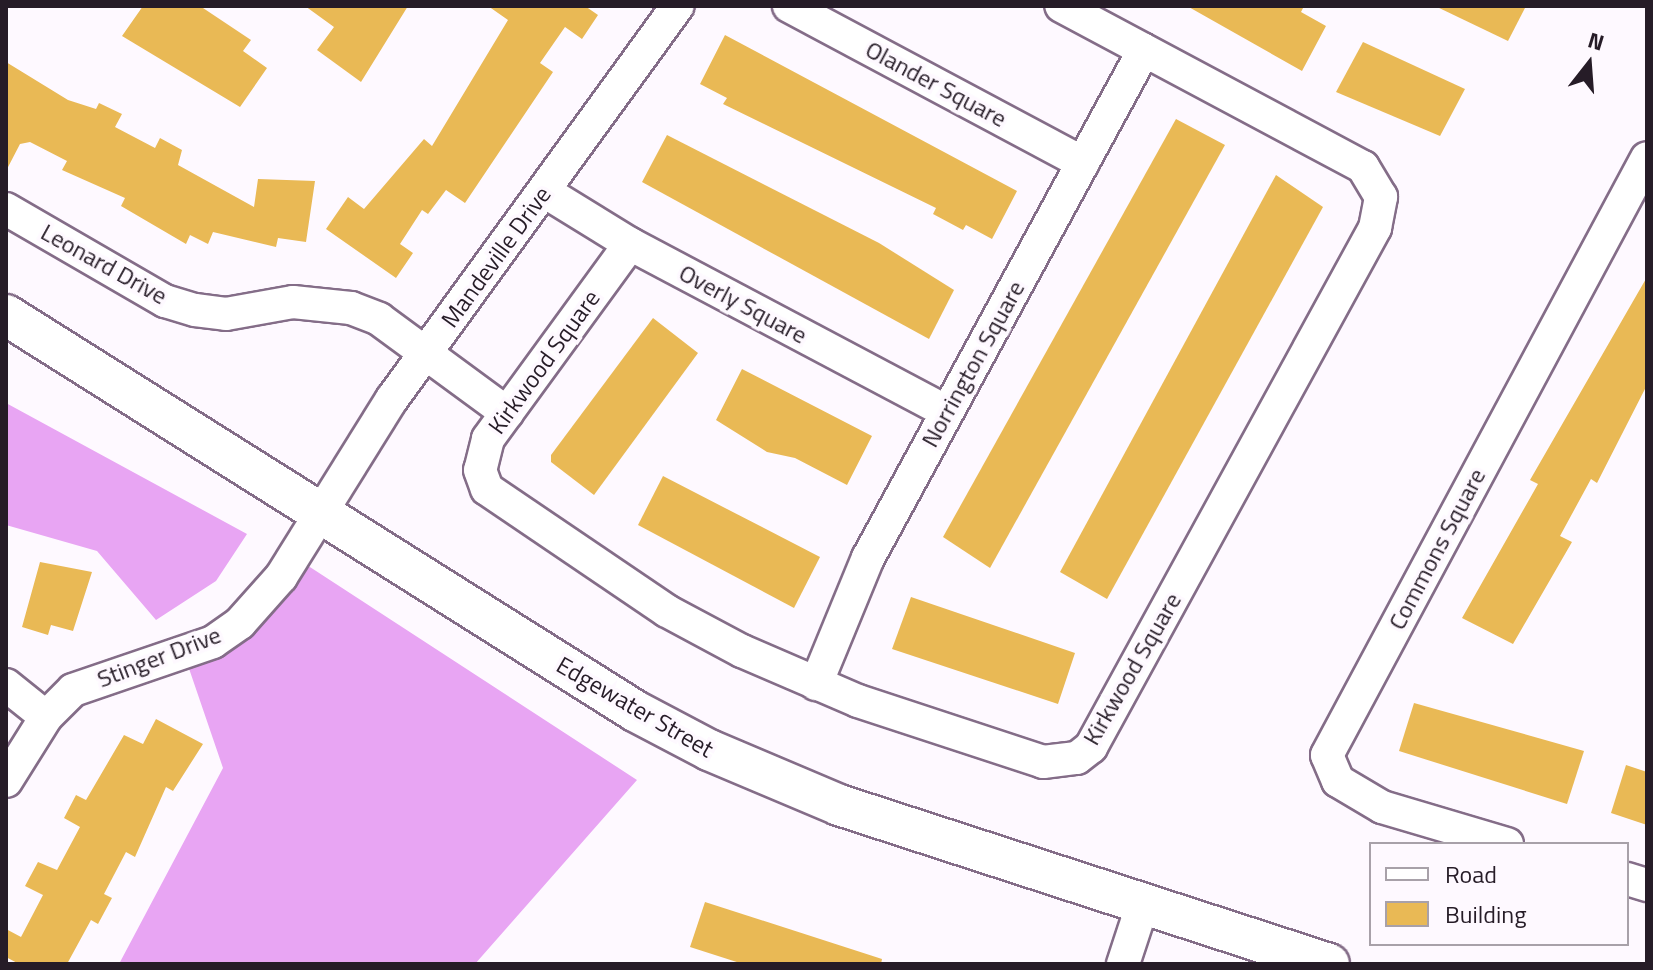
<!DOCTYPE html>
<style>
body{margin:0}
#map{position:relative;width:1653px;height:970px;overflow:hidden;background:#fef9ff;font-family:"Titillium Web",sans-serif}
div>[style]{position:absolute}
.forest>*{inset:0;background:#e8a5f3}
.building>*{inset:0;background:#e9b955}
.roads{filter:drop-shadow(2px 0 #846d88) drop-shadow(-2px 0 #846d88) drop-shadow(0 2px #846d88) drop-shadow(0 -2px #846d88)}
.minor>*{height:32px;margin:-16px;padding:0 16px;transform-origin:16px;border-radius:16px;background:#fff}
.tertiary>*{height:40px;margin:-20px;padding:0 20px;transform-origin:20px;border-radius:20px;background:#fff}
span{translate:-50% -50%;white-space:nowrap;text-align:center;line-height:1.15;-webkit-text-stroke:7px #fef9ff;paint-order:stroke}
.street-label{font-size:24px;color:#261c27}
.frame{position:absolute;inset:0;border:8px solid #261c27;pointer-events:none}
.legend{position:absolute;left:1369px;top:842px;width:260px;height:104px;box-sizing:border-box;background:#fef9ff;border:2px solid #a8a1a9;margin:0;padding:10px 14px;list-style:none;font-size:24px;color:#261c27}
.legend li{display:flex;align-items:center;gap:16px;height:40px}
.legend b{width:40px;border:2px solid #a8a1a9}
.north{position:absolute;left:1549px;top:24px;width:80px;height:80px;-webkit-text-stroke:6px #fef9ff;paint-order:stroke;rotate:17deg;font-size:22px;font-weight:700;line-height:32px;text-align:center;color:#261c27}
.north::after{content:'';display:block;margin:auto;width:28px;height:36px;background:#261c27;clip-path:polygon(50% 0,100% 100%,50% 72%,0 100%)}
</style>
<div id="map">
<div class="forest">
<i style="clip-path:polygon(6px 403px,247px 534px,216px 581px,156px 620px,97px 551px,6px 525px)"></i>
<i style="clip-path:polygon(293px 556px,637px 780px,475px 964px,119px 964px,223px 768px,183px 651px)"></i>
</div>
<div class="building">
<i style="clip-path:polygon(143px 6px,200px 6px,251px 40px,243px 51px,267px 68px,240px 107px,122px 36px)"></i>
<i style="clip-path:polygon(305px 6px,408px 6px,361px 82px,317px 50px,334px 27px)"></i>
<i style="clip-path:polygon(488px 6px,585px 6px,598px 15px,582px 39px,565px 27px,540px 63px,553px 72px,465px 203px,446px 190px,428px 214px,422px 210px,400px 244px,413px 253px,396px 278px,326px 229px,348px 197px,364px 209px,424px 139px,432px 146px,508px 20px)"></i>
<i style="clip-path:polygon(1187px 6px,1304px 6px,1301px 12px,1326px 26px,1302px 71px)"></i>
<i style="clip-path:polygon(1435px 6px,1526px 6px,1508px 41px)"></i>
<i style="clip-path:polygon(725px 35px,1017px 191px,992px 239px,966px 225px,963px 230px,933px 214px,936px 208px,723px 104px,727px 98px,700px 84px)"></i>
<i style="clip-path:polygon(1363px 42px,1465px 89px,1440px 136px,1336px 92px)"></i>
<i style="clip-path:polygon(6px 62px,68px 100px,96px 109px,99px 103px,122px 114px,115px 127px,155px 148px,160px 138px,182px 150px,178px 165px,254px 207px,258px 179px,315px 181px,306px 242px,278px 238px,276px 247px,213px 232px,208px 244px,190px 235px,186px 244px,121px 206px,125px 198px,62px 170px,67px 161px,30px 142px,20px 144px,6px 171px)"></i>
<i style="clip-path:polygon(1176px 119px,1225px 145px,990px 568px,943px 537px)"></i>
<i style="clip-path:polygon(667px 135px,879px 243px,954px 290px,929px 339px,642px 182px)"></i>
<i style="clip-path:polygon(1276px 175px,1323px 207px,1107px 599px,1060px 572px)"></i>
<i style="clip-path:polygon(1647px 277px,1647px 385px,1597px 483px,1591px 479px,1560px 536px,1572px 542px,1513px 644px,1462px 618px,1538px 484px,1530px 480px)"></i>
<i style="clip-path:polygon(653px 318px,698px 353px,594px 495px,551px 462px,551px 455px)"></i>
<i style="clip-path:polygon(742px 369px,872px 436px,847px 485px,795px 458px,767px 452px,716px 420px)"></i>
<i style="clip-path:polygon(663px 476px,820px 557px,794px 608px,638px 525px)"></i>
<i style="clip-path:polygon(40px 562px,92px 572px,73px 631px,51px 625px,48px 635px,22px 627px)"></i>
<i style="clip-path:polygon(911px 597px,1075px 653px,1058px 704px,892px 649px)"></i>
<i style="clip-path:polygon(1414px 703px,1584px 751px,1567px 804px,1399px 751px)"></i>
<i style="clip-path:polygon(156px 719px,203px 744px,173px 791px,166px 787px,135px 857px,126px 852px,104px 894px,112px 898px,98px 924px,91px 920px,67px 964px,19px 964px,6px 957px,6px 929px,21px 937px,43px 895px,25px 886px,38px 862px,57px 870px,80px 827px,64px 818px,76px 795px,86px 800px,124px 735px,143px 744px)"></i>
<i style="clip-path:polygon(1626px 765px,1647px 772px,1647px 825px,1611px 813px)"></i>
<i style="clip-path:polygon(705px 902px,882px 959px,881px 964px,743px 964px,690px 947px)"></i>
</div>
<div class="roads">
<div class="minor">
<i style="left:789px;top:6px;width:333px;rotate:28.1deg"></i>
<i style="left:544px;top:191px;width:101px;rotate:31.6deg"></i>
<i style="left:630px;top:244px;width:357px;rotate:27.9deg"></i>
<i style="left:6px;top:209px;width:184px;rotate:30.1deg"></i>
<i style="left:165px;top:301px;width:31px;rotate:17deg"></i>
<i style="left:195px;top:310px;width:31px;rotate:7deg"></i>
<i style="left:226px;top:314px;width:68px;rotate:-10.2deg"></i>
<i style="left:293px;top:302px;width:58px;rotate:5.9deg"></i>
<i style="left:351px;top:308px;width:30px;rotate:21deg"></i>
<i style="left:379px;top:319px;width:159px;rotate:36.3deg"></i>
<i style="left:630px;top:244px;width:241px;rotate:126.1deg"></i>
<i style="left:488px;top:439px;width:32px;rotate:104deg"></i>
<i style="left:480px;top:470px;width:20px;rotate:70deg"></i>
<i style="left:487px;top:489px;width:217px;rotate:34.1deg"></i>
<i style="left:667px;top:611px;width:85px;rotate:28.1deg"></i>
<i style="left:742px;top:651px;width:126px;rotate:23.3deg"></i>
<i style="left:858px;top:701px;width:195px;rotate:18.2deg"></i>
<i style="left:1043px;top:762px;width:34px;rotate:-7deg"></i>
<i style="left:1077px;top:758px;width:18px;rotate:-38deg"></i>
<i style="left:1091px;top:747px;width:592px;rotate:-61.31deg"></i>
<i style="left:1375px;top:228px;width:32px;rotate:-79deg"></i>
<i style="left:1381px;top:197px;width:35px;rotate:-121deg"></i>
<i style="left:1363px;top:167px;width:342px;rotate:-151.9deg"></i>
<i style="left:816px;top:684px;width:136px;rotate:-67.6deg"></i>
<i style="left:868px;top:558px;width:578px;rotate:-61.48deg"></i>
<i style="left:6px;top:685px;width:51px;rotate:38.7deg"></i>
<i style="left:6px;top:781px;width:75px;rotate:-58deg"></i>
<i style="left:46px;top:717px;width:38px;rotate:-45deg"></i>
<i style="left:73px;top:690px;width:148px;rotate:-18.9deg"></i>
<i style="left:213px;top:642px;width:33px;rotate:-35deg"></i>
<i style="left:240px;top:623px;width:62px;rotate:-48.3deg"></i>
<i style="left:281px;top:577px;width:210px;rotate:-58.1deg"></i>
<i style="left:392px;top:399px;width:486px;rotate:-54deg"></i>
<i style="left:1507px;top:844px;width:130px;rotate:-163.5deg"></i>
<i style="left:1382px;top:807px;width:51px;rotate:-149.4deg"></i>
<i style="left:1338px;top:781px;width:28px;rotate:-113deg"></i>
<i style="left:1327px;top:755px;width:677px;rotate:-61.81deg"></i>
<i style="left:1627px;top:879px;width:21px;rotate:17deg"></i>
<i style="left:1123px;top:964px;width:64px;rotate:-71.8deg"></i>
</div>
<div class="tertiary">
<i style="left:6px;top:315px;width:743px;rotate:32.19deg"></i>
<i style="left:635px;top:711px;width:84px;rotate:27.8deg"></i>
<i style="left:709px;top:750px;width:141px;rotate:22.9deg"></i>
<i style="left:839px;top:805px;width:515px;rotate:17.98deg"></i>
</div>
</div>
<div class="street-label">
<span style="left:936px;top:84px;rotate:28deg">Olander Square</span>
<span style="left:496px;top:257px;rotate:-54deg">Mandeville Drive</span>
<span style="left:104px;top:264px;rotate:29deg">Leonard Drive</span>
<span style="left:743px;top:304px;rotate:28deg">Overly Square</span>
<span style="left:544px;top:362px;rotate:-54deg">Kirkwood Square</span>
<span style="left:973px;top:364px;rotate:-61deg">Norrington Square</span>
<span style="left:1437px;top:549px;rotate:-62deg">Commons Square</span>
<span style="left:159px;top:657px;rotate:-21deg">Stinger Drive</span>
<span style="left:1132px;top:669px;rotate:-60deg">Kirkwood Square</span>
<span style="left:635px;top:707px;rotate:30deg">Edgewater Street</span>
</div>
<div class="frame"></div>
<ul class="legend">
<li><b style="height:10px;background:#fff"></b>Road</li>
<li><b style="height:22px;background:#e9b955"></b>Building</li>
</ul>
<div class="north">N</div>
</div>
